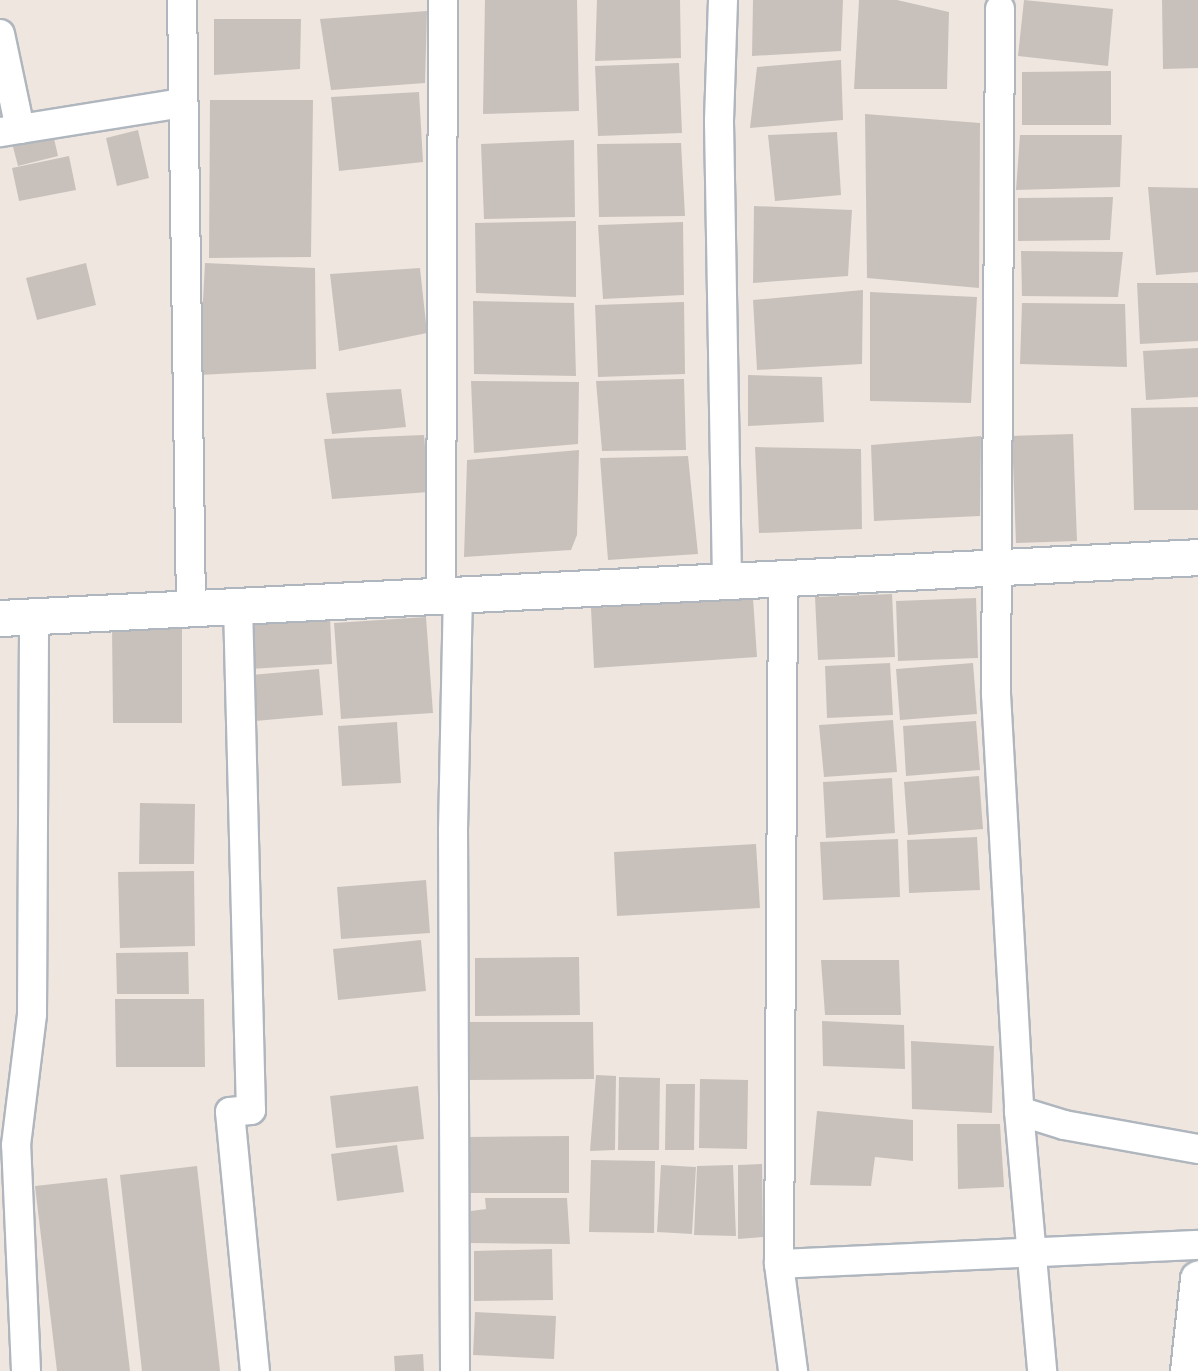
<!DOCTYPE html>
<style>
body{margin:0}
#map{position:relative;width:1198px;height:1371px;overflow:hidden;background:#efe6e0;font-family:"Asap Condensed",sans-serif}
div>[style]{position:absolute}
.building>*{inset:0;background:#c8c1bb}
.roads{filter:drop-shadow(2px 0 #b0b6be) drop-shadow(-2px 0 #b0b6be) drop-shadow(0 2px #b0b6be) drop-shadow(0 -2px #b0b6be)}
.minor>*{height:28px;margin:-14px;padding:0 14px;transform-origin:14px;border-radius:14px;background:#fff}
.tertiary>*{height:35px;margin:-17.5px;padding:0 17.5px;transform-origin:17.5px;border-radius:17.5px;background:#fff}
span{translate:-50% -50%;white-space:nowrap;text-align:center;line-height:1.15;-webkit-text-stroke:7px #fff;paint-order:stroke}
</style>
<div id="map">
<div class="building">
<i style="clip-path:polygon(485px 0,577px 0,579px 111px,483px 114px)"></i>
<i style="clip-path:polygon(597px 0,680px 0,681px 58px,595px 61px)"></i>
<i style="clip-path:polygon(753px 0,843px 0,841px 51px,752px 56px)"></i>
<i style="clip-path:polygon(859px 0,897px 0,949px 12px,947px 89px,854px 89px)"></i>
<i style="clip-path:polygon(1024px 0,1113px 9px,1108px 66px,1018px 56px)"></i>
<i style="clip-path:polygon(1162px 0,1198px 0,1198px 68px,1163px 69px)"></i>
<i style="clip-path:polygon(427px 11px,425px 83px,331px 90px,320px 19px)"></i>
<i style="clip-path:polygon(214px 19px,301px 19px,300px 69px,214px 75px)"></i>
<i style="clip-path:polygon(841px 60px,843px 120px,750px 128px,757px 67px)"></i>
<i style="clip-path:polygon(679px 63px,682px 133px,598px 136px,595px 66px)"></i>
<i style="clip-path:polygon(1111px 71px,1111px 125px,1022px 125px,1022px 72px)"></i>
<i style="clip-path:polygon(419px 92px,423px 162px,339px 171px,331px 97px)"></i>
<i style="clip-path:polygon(210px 100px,313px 100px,311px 257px,209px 258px)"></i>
<i style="clip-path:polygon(865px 114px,980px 123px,979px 288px,867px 278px)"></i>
<i style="clip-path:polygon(138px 130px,149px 178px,117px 186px,106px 138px)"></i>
<i style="clip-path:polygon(837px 132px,841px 195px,775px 201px,768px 135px)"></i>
<i style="clip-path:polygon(53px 134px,58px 156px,18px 166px,12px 143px)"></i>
<i style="clip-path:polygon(1020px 135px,1122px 135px,1120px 187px,1016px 190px)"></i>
<i style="clip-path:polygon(574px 140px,575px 217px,484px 219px,481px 144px)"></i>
<i style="clip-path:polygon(681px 143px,685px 216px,599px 217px,597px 144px)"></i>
<i style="clip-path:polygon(69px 156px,76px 190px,19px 201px,12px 168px)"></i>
<i style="clip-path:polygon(1148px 187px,1198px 188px,1198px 272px,1156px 275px)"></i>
<i style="clip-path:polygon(1113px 197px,1110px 240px,1018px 241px,1018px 198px)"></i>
<i style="clip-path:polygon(754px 206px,852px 210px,848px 276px,753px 283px)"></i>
<i style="clip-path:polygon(576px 221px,576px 297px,476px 293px,475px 223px)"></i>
<i style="clip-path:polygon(683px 222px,684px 295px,603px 299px,598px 225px)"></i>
<i style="clip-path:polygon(1021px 251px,1123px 252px,1118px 297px,1022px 296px)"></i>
<i style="clip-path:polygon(86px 263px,96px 305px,37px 320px,26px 278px)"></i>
<i style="clip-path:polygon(205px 263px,315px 268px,316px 369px,199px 375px)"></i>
<i style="clip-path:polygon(420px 268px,427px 333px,339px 351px,330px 274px)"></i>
<i style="clip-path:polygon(1137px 283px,1198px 283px,1198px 341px,1140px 344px)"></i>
<i style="clip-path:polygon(863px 290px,862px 364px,757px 370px,753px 300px)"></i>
<i style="clip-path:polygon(870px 292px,977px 297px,971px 403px,870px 401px)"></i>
<i style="clip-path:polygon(473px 301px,574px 303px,576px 376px,474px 374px)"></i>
<i style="clip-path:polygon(684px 302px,685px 374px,598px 377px,595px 305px)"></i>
<i style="clip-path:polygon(1022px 303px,1125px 304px,1127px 367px,1020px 364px)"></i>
<i style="clip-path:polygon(1198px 348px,1198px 397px,1146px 400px,1143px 351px)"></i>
<i style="clip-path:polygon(748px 375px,822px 377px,824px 422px,748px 426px)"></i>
<i style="clip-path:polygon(684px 379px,686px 450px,602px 451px,596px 381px)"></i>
<i style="clip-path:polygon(471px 381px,579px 382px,578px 444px,474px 453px)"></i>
<i style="clip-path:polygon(401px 389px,406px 427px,332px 434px,326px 393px)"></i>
<i style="clip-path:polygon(1198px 407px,1198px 510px,1134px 510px,1131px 408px)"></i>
<i style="clip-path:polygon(1073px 434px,1077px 541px,1016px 543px,1012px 436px)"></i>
<i style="clip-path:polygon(424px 435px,429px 492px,332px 499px,324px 439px)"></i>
<i style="clip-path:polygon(981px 436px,980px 516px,874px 521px,871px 445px)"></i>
<i style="clip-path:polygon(755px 447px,861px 449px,862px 529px,759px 533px)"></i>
<i style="clip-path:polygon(579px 450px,577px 535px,571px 550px,464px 557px,467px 460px)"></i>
<i style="clip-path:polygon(688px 456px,698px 554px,608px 560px,600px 458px)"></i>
<i style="clip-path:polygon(892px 594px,895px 657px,818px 660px,815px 597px)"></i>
<i style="clip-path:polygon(753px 598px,757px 657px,594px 668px,591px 608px)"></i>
<i style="clip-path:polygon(976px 598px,978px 658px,898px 661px,896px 601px)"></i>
<i style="clip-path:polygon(330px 616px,332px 664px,250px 669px,248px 619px)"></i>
<i style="clip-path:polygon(426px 617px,433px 713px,341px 719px,334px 623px)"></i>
<i style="clip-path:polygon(182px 627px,182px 723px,113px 723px,112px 628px)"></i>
<i style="clip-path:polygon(890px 663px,893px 715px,827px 718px,825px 666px)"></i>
<i style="clip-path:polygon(973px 663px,977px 714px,900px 720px,896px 669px)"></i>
<i style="clip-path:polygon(319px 669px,323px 715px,255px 721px,251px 675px)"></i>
<i style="clip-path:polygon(893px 720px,897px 772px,824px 777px,819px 725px)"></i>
<i style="clip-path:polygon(976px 721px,980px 770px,906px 776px,903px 726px)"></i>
<i style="clip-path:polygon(397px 722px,401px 783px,342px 786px,338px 726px)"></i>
<i style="clip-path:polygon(979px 776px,983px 829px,908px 835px,904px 782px)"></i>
<i style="clip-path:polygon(892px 778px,895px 833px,826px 838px,823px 782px)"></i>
<i style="clip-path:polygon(140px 803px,195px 804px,194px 864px,139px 864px)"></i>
<i style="clip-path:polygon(977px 837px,980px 890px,909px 893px,907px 840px)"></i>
<i style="clip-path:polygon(898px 839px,900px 897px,823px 900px,820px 842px)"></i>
<i style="clip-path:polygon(756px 844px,760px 908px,617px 916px,614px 852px)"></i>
<i style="clip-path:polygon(194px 871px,195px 946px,120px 948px,118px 872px)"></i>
<i style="clip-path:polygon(426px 880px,430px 933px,341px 939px,337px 887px)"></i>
<i style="clip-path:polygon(421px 940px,426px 991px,338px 1000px,333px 949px)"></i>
<i style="clip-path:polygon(188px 952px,189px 994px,117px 994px,116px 953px)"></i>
<i style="clip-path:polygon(579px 957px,580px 1015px,475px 1016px,475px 958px)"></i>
<i style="clip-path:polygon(821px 960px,899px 960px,901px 1015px,825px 1015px)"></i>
<i style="clip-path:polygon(115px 999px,204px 999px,205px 1067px,116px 1067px)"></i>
<i style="clip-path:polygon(822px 1021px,904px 1025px,905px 1069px,823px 1066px)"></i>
<i style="clip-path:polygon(468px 1022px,593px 1022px,594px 1079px,469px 1080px)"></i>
<i style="clip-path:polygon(911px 1041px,994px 1046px,992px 1113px,912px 1109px)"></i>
<i style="clip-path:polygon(596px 1075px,616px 1076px,615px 1150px,590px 1151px)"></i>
<i style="clip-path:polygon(619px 1077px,660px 1078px,659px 1150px,618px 1150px)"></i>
<i style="clip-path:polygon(700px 1079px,748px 1080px,747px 1149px,699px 1148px)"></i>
<i style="clip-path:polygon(666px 1084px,695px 1084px,694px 1150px,665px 1150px)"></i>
<i style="clip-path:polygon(418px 1086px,424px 1139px,336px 1148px,330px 1096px)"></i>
<i style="clip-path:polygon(817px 1111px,913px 1120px,913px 1161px,875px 1157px,871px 1186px,810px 1185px)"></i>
<i style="clip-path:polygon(957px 1124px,1000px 1124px,1004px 1187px,958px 1189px)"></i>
<i style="clip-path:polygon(569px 1136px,569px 1193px,467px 1193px,467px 1137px)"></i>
<i style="clip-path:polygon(397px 1145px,404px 1192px,337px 1201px,331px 1154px)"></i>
<i style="clip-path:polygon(591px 1160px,655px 1161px,654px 1233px,589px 1232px)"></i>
<i style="clip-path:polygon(762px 1164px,763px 1237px,738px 1239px,738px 1165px)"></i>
<i style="clip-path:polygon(661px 1165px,696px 1167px,692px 1234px,657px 1232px)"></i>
<i style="clip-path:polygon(733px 1165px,736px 1236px,694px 1235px,697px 1166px)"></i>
<i style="clip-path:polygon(197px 1166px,220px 1371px,142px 1371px,120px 1175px)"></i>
<i style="clip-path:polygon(107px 1178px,130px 1371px,57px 1371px,35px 1186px)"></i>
<i style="clip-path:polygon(485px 1198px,567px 1198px,570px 1244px,470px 1243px,471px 1211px,486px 1209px)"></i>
<i style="clip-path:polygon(552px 1249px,553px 1300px,474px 1301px,474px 1251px)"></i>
<i style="clip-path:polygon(475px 1312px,556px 1316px,554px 1359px,473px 1355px)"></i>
<i style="clip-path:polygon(423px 1354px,424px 1371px,395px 1371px,394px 1356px)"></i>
</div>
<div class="roads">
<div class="minor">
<i style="left:182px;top:0;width:608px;rotate:89.15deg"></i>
<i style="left:723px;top:0;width:122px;rotate:91.9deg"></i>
<i style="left:719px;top:122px;width:459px;rotate:89deg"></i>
<i style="left:1000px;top:9px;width:685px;rotate:90.33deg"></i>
<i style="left:996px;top:694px;width:418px;rotate:86.8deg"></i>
<i style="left:1019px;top:1111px;width:47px;rotate:17.3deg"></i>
<i style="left:1064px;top:1125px;width:136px;rotate:10.2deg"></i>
<i style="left:0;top:34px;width:97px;rotate:78.1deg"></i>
<i style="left:20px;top:129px;width:20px;rotate:171deg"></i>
<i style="left:20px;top:129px;width:165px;rotate:-9.1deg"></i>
<i style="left:783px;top:578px;width:686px;rotate:90.33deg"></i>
<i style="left:779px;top:1264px;width:419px;rotate:-2.6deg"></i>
<i style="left:441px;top:595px;width:595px;rotate:-89.81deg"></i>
<i style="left:238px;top:605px;width:505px;rotate:88.53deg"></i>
<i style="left:251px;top:1110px;width:21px;rotate:175deg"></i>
<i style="left:230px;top:1112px;width:260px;rotate:84.5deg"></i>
<i style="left:1019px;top:1111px;width:261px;rotate:84.9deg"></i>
<i style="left:779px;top:1264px;width:108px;rotate:82.5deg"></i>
<i style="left:26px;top:1371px;width:226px;rotate:-92.5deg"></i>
<i style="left:16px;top:1145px;width:132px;rotate:-83deg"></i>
<i style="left:32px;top:1014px;width:398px;rotate:-89.7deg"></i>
<i style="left:455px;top:1371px;width:541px;rotate:-90.21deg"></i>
<i style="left:453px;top:830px;width:235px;rotate:-88.8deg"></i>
</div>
<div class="tertiary">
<i style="left:0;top:618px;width:1200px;rotate:-2.91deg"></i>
<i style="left:1188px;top:1371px;width:93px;rotate:-83.8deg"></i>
</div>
</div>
</div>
